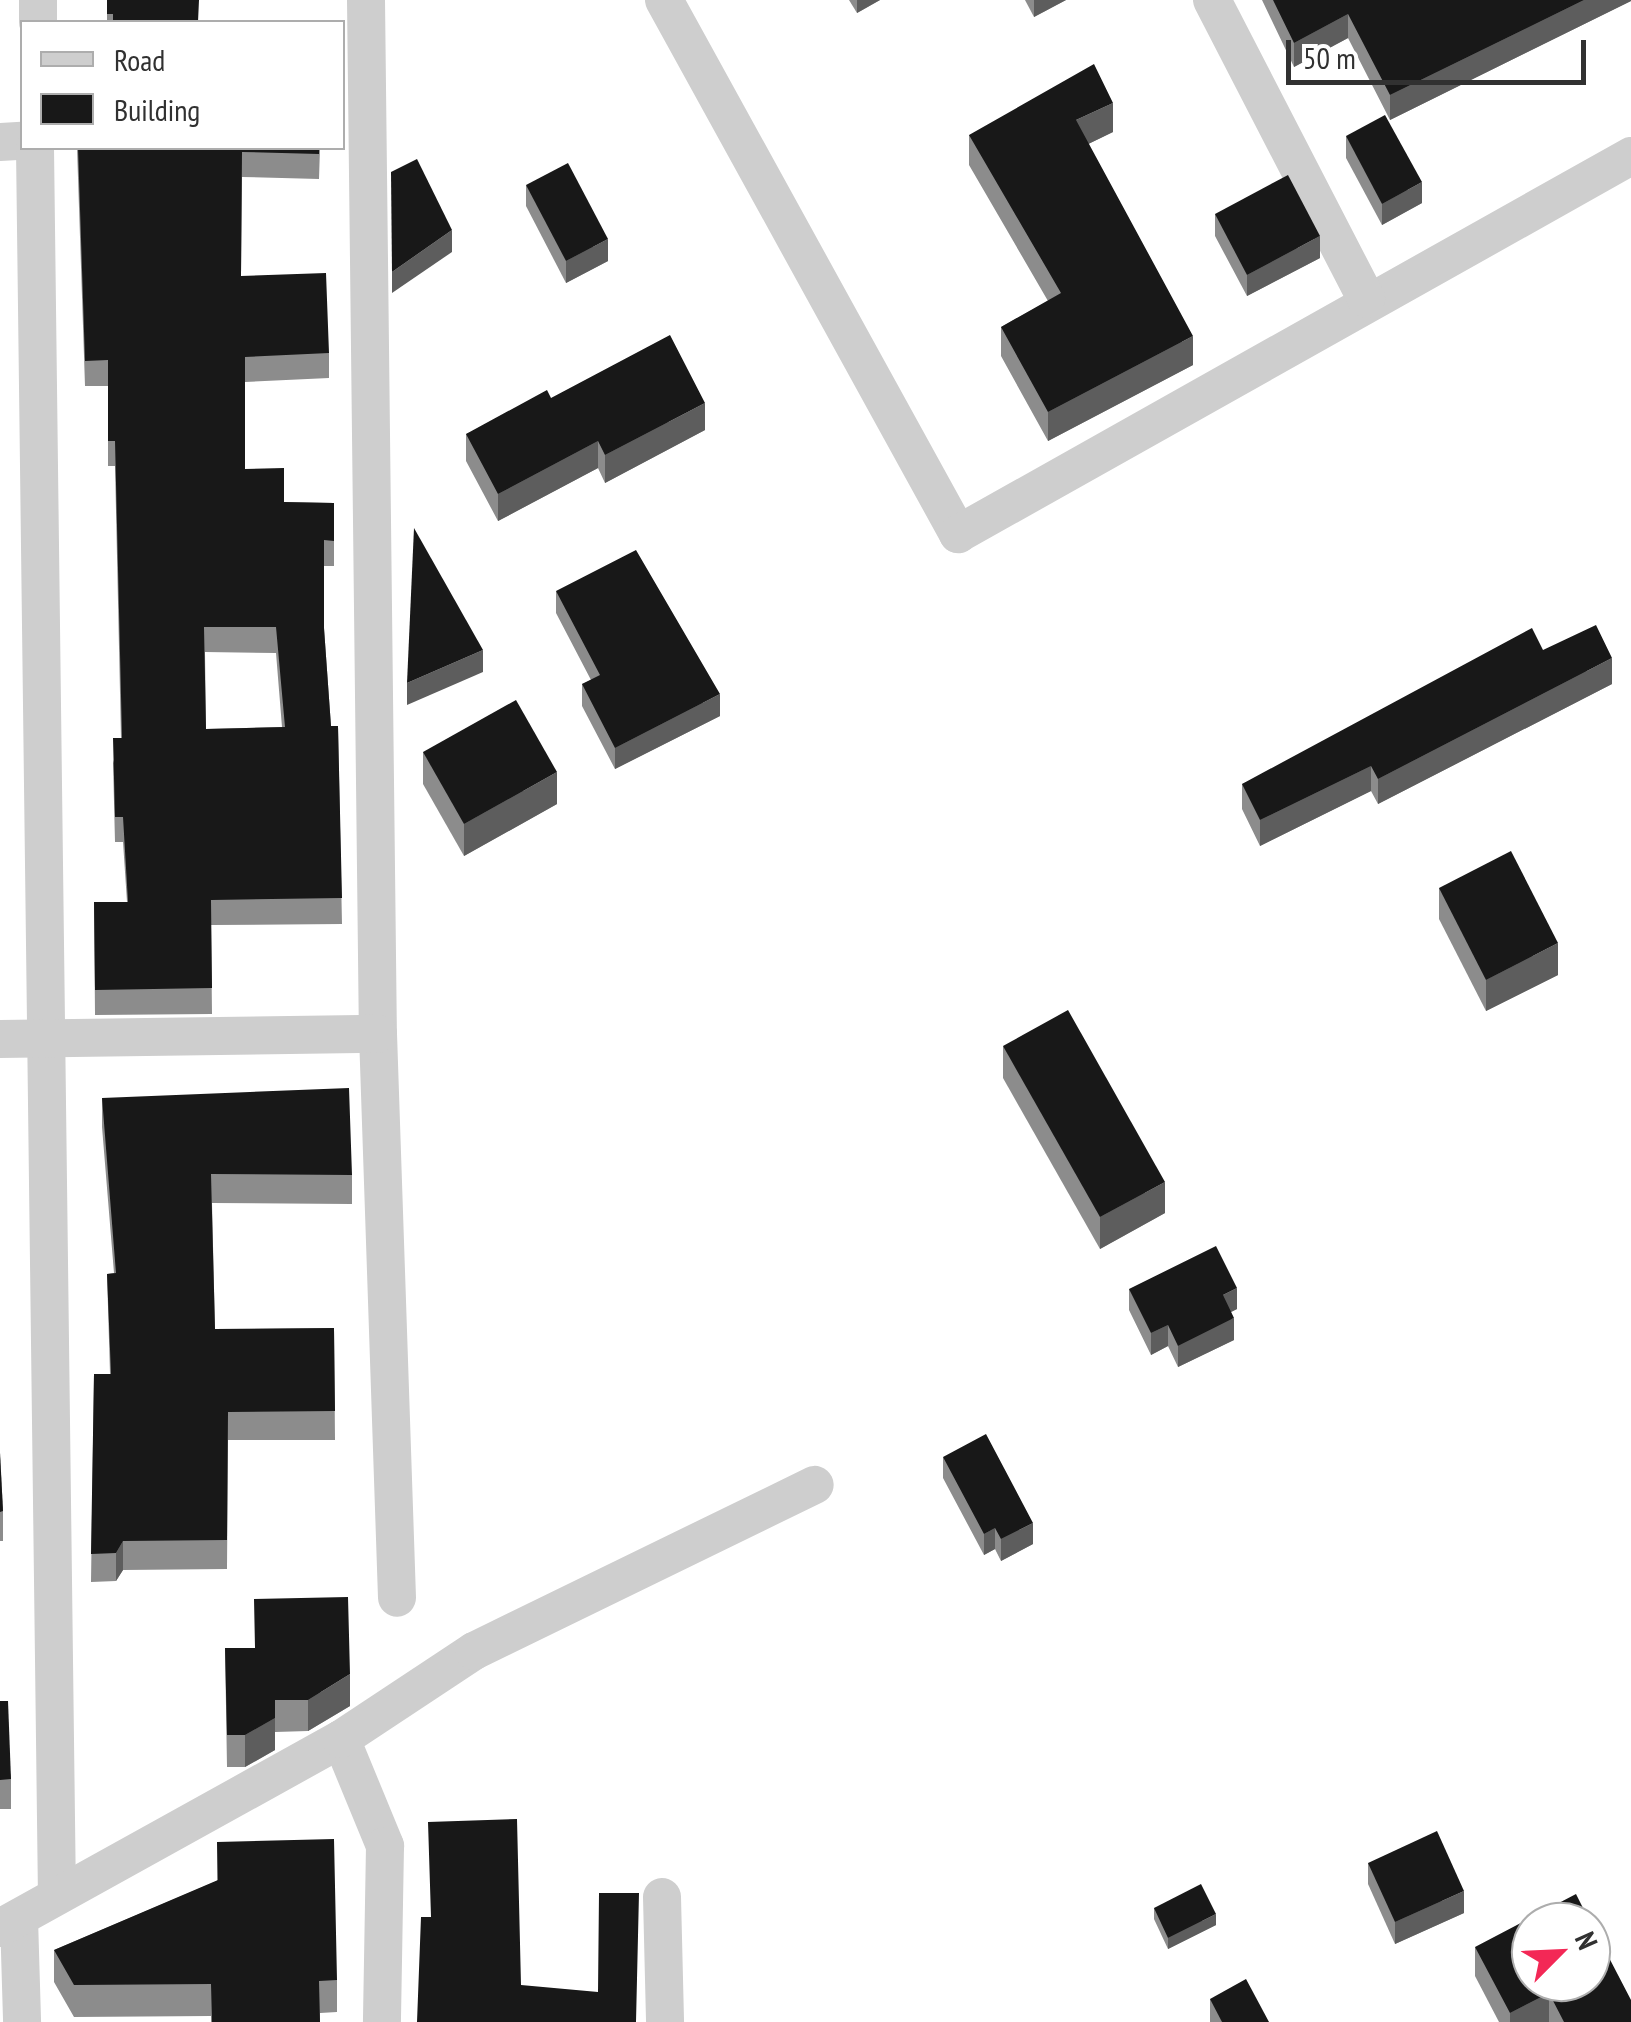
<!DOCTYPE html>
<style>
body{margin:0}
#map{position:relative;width:1631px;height:2022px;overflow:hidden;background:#fff;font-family:"PT Sans Narrow",sans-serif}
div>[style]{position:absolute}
.street>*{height:38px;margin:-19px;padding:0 19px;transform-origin:19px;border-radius:19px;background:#cecece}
.wall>*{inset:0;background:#8c8c8c}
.shaded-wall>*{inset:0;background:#5d5d5d}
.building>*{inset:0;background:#181818}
span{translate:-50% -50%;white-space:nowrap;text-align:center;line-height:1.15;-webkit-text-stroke:10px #fff;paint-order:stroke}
.legend{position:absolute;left:20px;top:20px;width:325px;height:130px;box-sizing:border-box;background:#fff;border:2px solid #adadad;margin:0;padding:12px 18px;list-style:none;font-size:30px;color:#313131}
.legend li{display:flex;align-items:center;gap:20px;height:50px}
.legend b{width:50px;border:2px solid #adadad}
.north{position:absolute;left:1511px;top:1902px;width:100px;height:100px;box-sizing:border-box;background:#fff;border:2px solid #adadad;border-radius:50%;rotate:66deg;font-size:28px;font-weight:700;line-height:40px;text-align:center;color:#313131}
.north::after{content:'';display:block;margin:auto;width:35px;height:45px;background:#f32856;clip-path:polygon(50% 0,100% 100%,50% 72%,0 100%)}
.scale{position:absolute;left:1286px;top:40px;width:300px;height:45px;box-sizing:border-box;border:5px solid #313131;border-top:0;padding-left:12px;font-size:30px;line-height:35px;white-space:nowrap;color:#313131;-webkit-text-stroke:8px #fff;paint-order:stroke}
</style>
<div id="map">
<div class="street">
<i style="left:366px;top:0;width:1034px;rotate:89.34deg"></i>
<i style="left:378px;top:1034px;width:564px;rotate:88.07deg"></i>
<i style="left:664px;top:0;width:610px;rotate:61.16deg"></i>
<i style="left:958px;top:534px;width:772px;rotate:-29.32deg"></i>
<i style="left:1212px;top:0;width:336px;rotate:62.7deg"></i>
<i style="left:38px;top:22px;width:22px;rotate:-90deg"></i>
<i style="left:0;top:142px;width:22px;rotate:-3deg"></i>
<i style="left:35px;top:148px;width:1745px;rotate:89.28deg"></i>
<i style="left:0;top:1039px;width:378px;rotate:-0.8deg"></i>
<i style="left:341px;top:1739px;width:116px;rotate:67.6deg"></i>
<i style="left:385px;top:1846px;width:176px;rotate:91deg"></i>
<i style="left:662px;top:1897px;width:125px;rotate:88.6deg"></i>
<i style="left:19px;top:1918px;width:104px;rotate:88.3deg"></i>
<i style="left:0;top:1928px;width:390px;rotate:-29deg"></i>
<i style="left:341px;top:1739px;width:159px;rotate:-33.5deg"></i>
<i style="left:474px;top:1651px;width:379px;rotate:-26deg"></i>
</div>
<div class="wall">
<i style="clip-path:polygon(107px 0,199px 22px,107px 22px)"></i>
<i style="clip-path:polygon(849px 0,880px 0,857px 13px)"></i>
<i style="clip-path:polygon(1025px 0,1066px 0,1034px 17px)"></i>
<i style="clip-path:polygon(1262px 0,1631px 0,1631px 1px,1390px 120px,1348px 38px,1294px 67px)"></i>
<i style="clip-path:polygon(1113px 132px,1088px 144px,1193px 365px,1048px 441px,1001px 356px,1001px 327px,1048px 301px,969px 165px,969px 135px)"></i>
<i style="clip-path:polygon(1346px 136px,1422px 203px,1382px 225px,1346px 158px)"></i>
<i style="clip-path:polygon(evenodd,77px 148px,320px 148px,319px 179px,242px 177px,241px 276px,329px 353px,329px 378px,245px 382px,245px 469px,284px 502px,334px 503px,334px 566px,324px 566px,324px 628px,331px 726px,338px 726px,342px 924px,211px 925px,212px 1014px,95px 1015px,94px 902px,127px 902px,123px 842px,115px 842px,113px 763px,121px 738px,115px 466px,108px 466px,108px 386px,85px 386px,77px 148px,205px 652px,276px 653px,282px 727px,206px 729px,205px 652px)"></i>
<i style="clip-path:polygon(526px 185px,608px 261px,566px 283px,526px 206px)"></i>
<i style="clip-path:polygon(1215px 214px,1320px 258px,1247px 296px,1215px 236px)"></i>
<i style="clip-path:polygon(551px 398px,705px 430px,605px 483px,598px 468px,498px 521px,466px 461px,466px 434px)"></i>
<i style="clip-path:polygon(556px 591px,720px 716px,615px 769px,582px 706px,582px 684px,591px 680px,556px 613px)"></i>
<i style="clip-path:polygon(1543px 650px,1612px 684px,1378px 804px,1371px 791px,1260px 846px,1242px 809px,1242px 784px)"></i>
<i style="clip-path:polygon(423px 752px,557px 804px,464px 856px,423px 784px)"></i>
<i style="clip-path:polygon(1439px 888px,1558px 975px,1486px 1011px,1439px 919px)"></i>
<i style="clip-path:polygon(1003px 1046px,1165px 1213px,1100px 1249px,1003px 1078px)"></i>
<i style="clip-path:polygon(102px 1098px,352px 1175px,352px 1204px,212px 1203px,215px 1329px,334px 1328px,335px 1440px,228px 1440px,227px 1569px,123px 1570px,116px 1581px,91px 1582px,94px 1374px,110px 1374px,107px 1274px,114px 1273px,102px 1127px)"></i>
<i style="clip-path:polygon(1129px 1289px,1237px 1309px,1231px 1312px,1234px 1340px,1178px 1367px,1168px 1346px,1151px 1355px,1129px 1310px)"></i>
<i style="clip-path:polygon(0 1453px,3px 1511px,3px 1541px,0 1541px)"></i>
<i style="clip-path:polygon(943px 1457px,1033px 1544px,1001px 1561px,995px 1549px,984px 1555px,943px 1478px)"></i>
<i style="clip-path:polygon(225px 1648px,350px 1706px,308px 1731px,275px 1732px,275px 1750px,245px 1767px,227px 1767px)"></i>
<i style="clip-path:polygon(0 1701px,11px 1779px,11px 1809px,0 1809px)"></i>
<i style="clip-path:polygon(217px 1842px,337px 1980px,337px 2012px,320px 2013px,320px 2022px,211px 2022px,211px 2016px,74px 2017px,54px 1982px,54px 1950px,217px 1881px)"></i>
<i style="clip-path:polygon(1368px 1863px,1464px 1913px,1395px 1944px,1368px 1884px)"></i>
<i style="clip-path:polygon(1154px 1908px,1216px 1925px,1168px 1949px,1154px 1919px)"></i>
<i style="clip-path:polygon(1475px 1947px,1631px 2022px,1499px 2022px,1475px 1976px)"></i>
<i style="clip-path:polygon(1210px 1999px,1269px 2022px,1210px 2022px)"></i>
</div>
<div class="shaded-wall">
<i style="clip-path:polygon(857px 0,880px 0,857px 13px)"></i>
<i style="clip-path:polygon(1034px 0,1066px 0,1034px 17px)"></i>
<i style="clip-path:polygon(1584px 0,1631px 0,1631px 1px,1390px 120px,1390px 95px)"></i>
<i style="clip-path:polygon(1348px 14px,1348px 38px,1294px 67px,1294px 43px)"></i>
<i style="clip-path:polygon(1113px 103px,1113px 132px,1076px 150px,1076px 120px)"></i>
<i style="clip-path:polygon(1422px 182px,1422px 203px,1382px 225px,1382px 204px)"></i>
<i style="clip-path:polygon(452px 230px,452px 252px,392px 293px,392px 272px)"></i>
<i style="clip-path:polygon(1320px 236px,1320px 258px,1247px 296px,1247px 275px)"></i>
<i style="clip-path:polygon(608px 239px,608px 261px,566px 283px,566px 261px)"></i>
<i style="clip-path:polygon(1193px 336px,1193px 365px,1048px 441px,1048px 412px)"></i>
<i style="clip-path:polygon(705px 403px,705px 430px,605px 483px,605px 455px)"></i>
<i style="clip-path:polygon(598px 441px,598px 468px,498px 521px,498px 494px)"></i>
<i style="clip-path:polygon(483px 650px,483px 672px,407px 705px,407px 683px)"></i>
<i style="clip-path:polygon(1612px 658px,1612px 684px,1378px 804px,1378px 779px)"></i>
<i style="clip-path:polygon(720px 694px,720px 716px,615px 769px,615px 748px)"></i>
<i style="clip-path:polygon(1371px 766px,1371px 791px,1260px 846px,1260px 820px)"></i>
<i style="clip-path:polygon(557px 772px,557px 804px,464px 856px,464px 824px)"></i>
<i style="clip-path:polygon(1558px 943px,1558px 975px,1486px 1011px,1486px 980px)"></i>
<i style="clip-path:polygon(1165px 1182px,1165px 1213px,1100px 1249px,1100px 1217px)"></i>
<i style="clip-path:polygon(1237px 1288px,1237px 1309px,1223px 1316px,1223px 1295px)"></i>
<i style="clip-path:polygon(1234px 1318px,1234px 1340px,1178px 1367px,1178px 1346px)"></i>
<i style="clip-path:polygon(1168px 1325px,1168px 1346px,1151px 1355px,1151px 1333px)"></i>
<i style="clip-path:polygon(1033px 1523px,1033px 1544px,1001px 1561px,1001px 1539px)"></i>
<i style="clip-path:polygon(995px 1528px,995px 1549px,984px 1555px,984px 1534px)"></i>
<i style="clip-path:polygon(123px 1541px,123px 1570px,116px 1581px,116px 1553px)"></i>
<i style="clip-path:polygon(350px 1674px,350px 1706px,308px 1731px,308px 1700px)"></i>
<i style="clip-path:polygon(275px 1718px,275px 1750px,245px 1767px,245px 1735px)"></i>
<i style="clip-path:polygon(1464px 1891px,1464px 1913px,1395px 1944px,1395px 1922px)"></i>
<i style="clip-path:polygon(1216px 1914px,1216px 1925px,1168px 1949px,1168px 1938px)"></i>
<i style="clip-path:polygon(1549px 1993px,1549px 2022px,1510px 2022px,1510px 2013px)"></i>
</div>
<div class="building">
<i style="clip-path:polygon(107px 0,199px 0,198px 22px,113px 22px,113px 14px,107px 14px)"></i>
<i style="clip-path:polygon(1273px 0,1584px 0,1390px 95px,1348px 14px,1294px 43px)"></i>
<i style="clip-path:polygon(1094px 64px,1113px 103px,1076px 120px,1193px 336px,1048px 412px,1001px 327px,1061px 293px,969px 135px)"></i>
<i style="clip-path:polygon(1385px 115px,1422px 182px,1382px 204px,1346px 136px)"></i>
<i style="clip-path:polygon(evenodd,78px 148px,319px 148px,319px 154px,242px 152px,241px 276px,326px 273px,329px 353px,245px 357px,245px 469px,284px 468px,284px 502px,334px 503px,334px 541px,324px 540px,324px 628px,331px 726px,338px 726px,342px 898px,211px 900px,212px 988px,95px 990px,94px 902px,128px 902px,123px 817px,115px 817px,113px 738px,122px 738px,115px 441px,108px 441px,108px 360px,85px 361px,78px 148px,204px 627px,276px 627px,285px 727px,206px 729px,204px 627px)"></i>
<i style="clip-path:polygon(417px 159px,452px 230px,392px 272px,391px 172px)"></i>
<i style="clip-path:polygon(568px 163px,608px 239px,566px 261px,526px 185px)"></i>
<i style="clip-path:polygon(1288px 175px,1320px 236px,1247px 275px,1215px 214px)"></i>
<i style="clip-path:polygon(670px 335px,705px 403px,605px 455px,598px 441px,498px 494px,466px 434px,547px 390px,551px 398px)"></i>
<i style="clip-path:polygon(414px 528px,483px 650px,407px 683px)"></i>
<i style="clip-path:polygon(636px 550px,720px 694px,615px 748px,582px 684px,600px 675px,556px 591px)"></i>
<i style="clip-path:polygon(1596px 625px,1612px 658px,1378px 779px,1371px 766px,1260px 820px,1242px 784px,1532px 628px,1543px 650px)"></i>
<i style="clip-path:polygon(516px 700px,557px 772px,464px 824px,423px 752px)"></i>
<i style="clip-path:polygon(1511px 851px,1558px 943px,1486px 980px,1439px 888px)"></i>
<i style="clip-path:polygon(1068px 1010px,1165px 1182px,1100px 1217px,1003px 1046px)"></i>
<i style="clip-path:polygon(349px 1088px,352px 1175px,211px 1174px,215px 1329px,334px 1328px,335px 1411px,228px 1412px,227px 1540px,123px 1541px,116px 1553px,91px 1554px,94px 1374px,111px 1374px,107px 1274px,116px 1273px,102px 1098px)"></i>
<i style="clip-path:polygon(1216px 1246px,1237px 1288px,1223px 1295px,1234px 1318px,1178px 1346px,1168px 1325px,1151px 1333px,1129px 1289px)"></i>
<i style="clip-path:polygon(986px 1434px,1033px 1523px,1001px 1539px,995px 1528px,984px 1534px,943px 1457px)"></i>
<i style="clip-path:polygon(0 1453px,3px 1511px,0 1512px)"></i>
<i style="clip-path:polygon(348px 1597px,350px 1674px,308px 1700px,275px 1700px,275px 1718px,245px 1735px,227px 1735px,225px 1648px,255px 1648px,254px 1599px)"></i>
<i style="clip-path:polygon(0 1701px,8px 1701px,11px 1779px,0 1780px)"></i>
<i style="clip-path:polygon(517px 1819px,521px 1985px,598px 1992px,599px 1893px,639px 1893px,636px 2022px,417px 2022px,421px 1917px,431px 1917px,428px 1822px)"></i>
<i style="clip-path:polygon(1437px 1831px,1464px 1891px,1395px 1922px,1368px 1863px)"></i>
<i style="clip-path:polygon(334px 1839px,337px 1980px,319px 1981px,320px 2022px,212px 2022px,211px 1984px,74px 1985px,54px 1950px,218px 1880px,217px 1842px)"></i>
<i style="clip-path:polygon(1201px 1884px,1216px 1914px,1168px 1938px,1154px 1908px)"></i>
<i style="clip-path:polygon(1576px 1894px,1590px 1922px,1531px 1922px,1531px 1982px,1591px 1982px,1591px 1923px,1631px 2000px,1631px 2022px,1564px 2022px,1549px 1993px,1510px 2013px,1475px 1947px)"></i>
<i style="clip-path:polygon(1246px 1979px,1269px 2022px,1222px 2022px,1210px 1999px)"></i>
</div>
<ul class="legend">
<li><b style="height:12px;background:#cecece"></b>Road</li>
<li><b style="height:28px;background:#181818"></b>Building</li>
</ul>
<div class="north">N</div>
<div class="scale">50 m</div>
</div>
